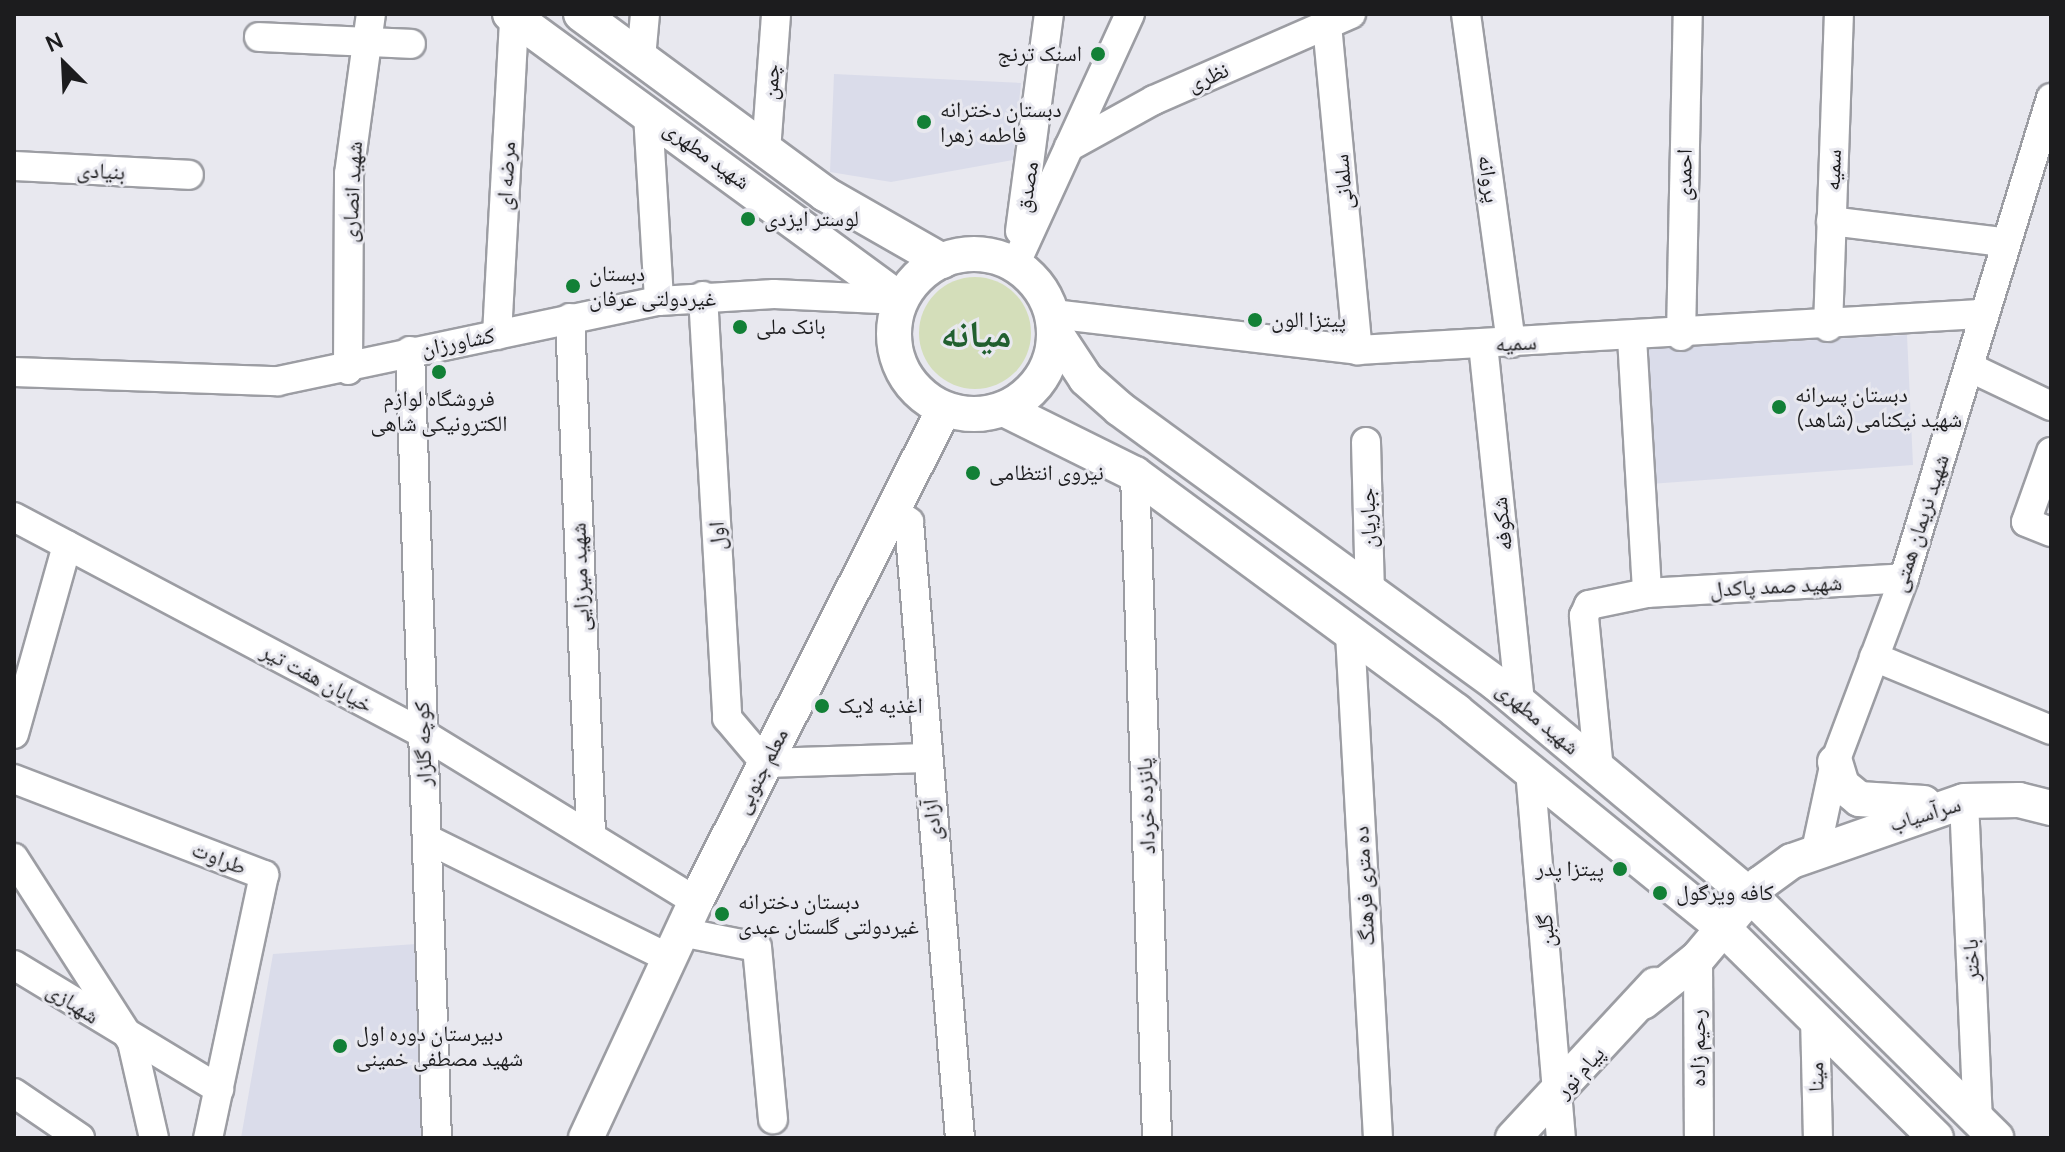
<!DOCTYPE html>
<meta charset="utf-8">
<style>
body{margin:0}
#map{position:relative;width:2065px;height:1152px;overflow:hidden;background:#e8e8ef;font-family:Manrope,"Noto Naskh Arabic",sans-serif}
div>[style]{position:absolute}
.built>*{inset:0;background:#dadcea}
.green>*{inset:0;background:#d4deba}
.round{border-radius:50%}
.roads{filter:drop-shadow(2px 0 #9c9da3) drop-shadow(-2px 0 #9c9da3) drop-shadow(0 2px #9c9da3) drop-shadow(0 -2px #9c9da3)}
.minor>*{height:28px;margin:-14px;padding:0 14px;transform-origin:14px;border-radius:14px;background:#fff}
.major>*{height:34px;margin:-17px;padding:0 17px;transform-origin:17px;border-radius:17px;background:#fff}
.major>.ring{margin:-17px;padding:0;box-sizing:content-box;background:none;border:34px solid #fff;border-radius:50%}
.dots>*{width:22px;height:22px;translate:-50% -50%;box-sizing:border-box;border:4px solid #e8e8ef;border-radius:50%}
span{translate:-50% -50%;white-space:nowrap;text-align:center;line-height:1.15;-webkit-text-stroke:6px #e8e8ef;paint-order:stroke}
.poi-label{font-size:22px;color:#1c1c1e}
.right{translate:-100% -50%;text-align:right}
.left{translate:0 -50%;text-align:left}
.street-label{font-size:22px;color:#1c1c1e}
.town-label{font-size:38px;color:#215f2f;font-weight:700}
.frame{position:absolute;inset:0;border:16px solid #1c1c1e;pointer-events:none}
.north{position:absolute;left:24px;top:24px;width:80px;height:80px;-webkit-text-stroke:6px #e8e8ef;paint-order:stroke;rotate:336deg;font-size:22px;font-weight:700;line-height:32px;text-align:center;color:#1c1c1e}
.north::after{content:'';display:block;margin:auto;width:28px;height:36px;background:#1c1c1e;clip-path:polygon(50% 0,100% 100%,50% 72%,0 100%)}
</style>
<div id="map">
<div class="built">
<i style="clip-path:polygon(834px 74px,1021px 83px,1013px 160px,891px 182px,830px 172px)"></i>
<i style="clip-path:polygon(1907px 335px,1913px 465px,1650px 484px,1645px 349px)"></i>
<i style="clip-path:polygon(416px 944px,429px 1138px,241px 1138px,273px 954px)"></i>
</div>
<div class="green">
<i class="round" style="left:919px;top:277px;width:112px;height:112px"></i>
</div>
<div class="roads">
<div class="minor">
<i style="left:1326px;top:14px;width:338px;rotate:84.6deg"></i>
<i style="left:1466px;top:14px;width:332px;rotate:82.2deg"></i>
<i style="left:259px;top:37px;width:152px;rotate:2.6deg"></i>
<i style="left:641px;top:58px;width:44px;rotate:-84.8deg"></i>
<i style="left:648px;top:114px;width:187px;rotate:86.6deg"></i>
<i style="left:1069px;top:147px;width:97px;rotate:-28.9deg"></i>
<i style="left:1154px;top:100px;width:215px;rotate:-23.6deg"></i>
<i style="left:766px;top:151px;width:137px;rotate:-85.8deg"></i>
<i style="left:14px;top:166px;width:175px;rotate:2.9deg"></i>
<i style="left:1831px;top:221px;width:172px;rotate:7deg"></i>
<i style="left:1020px;top:231px;width:219px;rotate:-82.4deg"></i>
<i style="left:1015px;top:265px;width:276px;rotate:-65.4deg"></i>
<i style="left:703px;top:296px;width:423px;rotate:86.7deg"></i>
<i style="left:727px;top:718px;width:59px;rotate:49.8deg"></i>
<i style="left:765px;top:763px;width:161px;rotate:-1.8deg"></i>
<i style="left:1053px;top:314px;width:307px;rotate:6.7deg"></i>
<i style="left:1358px;top:350px;width:623px;rotate:-3.31deg"></i>
<i style="left:570px;top:318px;width:517px;rotate:87.67deg"></i>
<i style="left:1828px;top:327px;width:313px;rotate:-88deg"></i>
<i style="left:497px;top:335px;width:318px;rotate:-86.9deg"></i>
<i style="left:1681px;top:336px;width:322px;rotate:-88.8deg"></i>
<i style="left:1632px;top:338px;width:255px;rotate:86.6deg"></i>
<i style="left:1483px;top:344px;width:361px;rotate:84.1deg"></i>
<i style="left:410px;top:351px;width:787px;rotate:88.04deg"></i>
<i style="left:1969px;top:367px;width:91px;rotate:25.4deg"></i>
<i style="left:348px;top:370px;width:196px;rotate:-89.7deg"></i>
<i style="left:349px;top:174px;width:162px;rotate:-82.2deg"></i>
<i style="left:14px;top:372px;width:264px;rotate:2deg"></i>
<i style="left:278px;top:381px;width:389px;rotate:-11.9deg"></i>
<i style="left:659px;top:301px;width:115px;rotate:-3.5deg"></i>
<i style="left:774px;top:294px;width:127px;rotate:2.7deg"></i>
<i style="left:1366px;top:442px;width:151px;rotate:88.5deg"></i>
<i style="left:2051px;top:452px;width:74px;rotate:109.7deg"></i>
<i style="left:2026px;top:522px;width:27px;rotate:22deg"></i>
<i style="left:1135px;top:474px;width:664px;rotate:88.1deg"></i>
<i style="left:893px;top:510px;width:20px;rotate:37deg"></i>
<i style="left:909px;top:522px;width:618px;rotate:85.27deg"></i>
<i style="left:14px;top:517px;width:463px;rotate:27.9deg"></i>
<i style="left:423px;top:734px;width:320px;rotate:31.5deg"></i>
<i style="left:1350px;top:634px;width:505px;rotate:86.82deg"></i>
<i style="left:1874px;top:657px;width:191px;rotate:22.4deg"></i>
<i style="left:14px;top:734px;width:196px;rotate:-74.3deg"></i>
<i style="left:1530px;top:770px;width:369px;rotate:85.2deg"></i>
<i style="left:1599px;top:770px;width:155px;rotate:-95.6deg"></i>
<i style="left:1584px;top:616px;width:12px;rotate:-66deg"></i>
<i style="left:1589px;top:605px;width:59px;rotate:-11.7deg"></i>
<i style="left:1647px;top:593px;width:257px;rotate:-3.3deg"></i>
<i style="left:14px;top:779px;width:268px;rotate:21deg"></i>
<i style="left:264px;top:875px;width:269px;rotate:102deg"></i>
<i style="left:1964px;top:801px;width:319px;rotate:87.5deg"></i>
<i style="left:427px;top:839px;width:270px;rotate:26.2deg"></i>
<i style="left:1815px;top:855px;width:95px;rotate:-77.9deg"></i>
<i style="left:1835px;top:762px;width:197px;rotate:-69.4deg"></i>
<i style="left:1904px;top:578px;width:502px;rotate:-72.97deg"></i>
<i style="left:14px;top:858px;width:219px;rotate:57.3deg"></i>
<i style="left:132px;top:1042px;width:98px;rotate:77.1deg"></i>
<i style="left:681px;top:932px;width:77px;rotate:11.2deg"></i>
<i style="left:757px;top:947px;width:173px;rotate:84.7deg"></i>
<i style="left:1698px;top:958px;width:180px;rotate:89.7deg"></i>
<i style="left:14px;top:965px;width:240px;rotate:31.2deg"></i>
<i style="left:1815px;top:1017px;width:121px;rotate:88.6deg"></i>
<i style="left:14px;top:1093px;width:80px;rotate:34.3deg"></i>
</div>
<div class="major">
<i style="left:510px;top:14px;width:484px;rotate:36.2deg"></i>
<i style="left:581px;top:14px;width:303px;rotate:36.4deg"></i>
<i style="left:825px;top:194px;width:135px;rotate:29.8deg"></i>
<i class="ring" style="left:894px;top:254px;width:126px;height:126px"></i>
<i style="left:1055px;top:332px;width:56px;rotate:56.6deg"></i>
<i style="left:1086px;top:379px;width:45px;rotate:41.4deg"></i>
<i style="left:1120px;top:409px;width:467px;rotate:36.1deg"></i>
<i style="left:1497px;top:684px;width:332px;rotate:39.9deg"></i>
<i style="left:1752px;top:897px;width:343px;rotate:44.6deg"></i>
<i style="left:1004px;top:409px;width:146px;rotate:26.4deg"></i>
<i style="left:1135px;top:474px;width:399px;rotate:36.4deg"></i>
<i style="left:1456px;top:711px;width:344px;rotate:39.1deg"></i>
<i style="left:1723px;top:928px;width:299px;rotate:44.6deg"></i>
<i style="left:1835px;top:762px;width:24px;rotate:73deg"></i>
<i style="left:1842px;top:785px;width:22px;rotate:39deg"></i>
<i style="left:1859px;top:799px;width:65px;rotate:3.5deg"></i>
<i style="left:1643px;top:1002px;width:70px;rotate:-38.7deg"></i>
<i style="left:1698px;top:958px;width:97px;rotate:-50deg"></i>
<i style="left:1760px;top:884px;width:39px;rotate:-36deg"></i>
<i style="left:1792px;top:861px;width:182px;rotate:-19.2deg"></i>
<i style="left:1964px;top:801px;width:55px;rotate:-1deg"></i>
<i style="left:2019px;top:800px;width:33px;rotate:14deg"></i>
<i style="left:586px;top:1138px;width:261px;rotate:-65.1deg"></i>
<i style="left:696px;top:901px;width:551px;rotate:-63.25deg"></i>
<i style="left:1513px;top:1138px;width:209px;rotate:-47.1deg"></i>
</div>
</div>
<div class="dots">
<i style="left:1098px;top:54px;background:#128036"></i>
<i style="left:924px;top:122px;background:#128036"></i>
<i style="left:748px;top:219px;background:#128036"></i>
<i style="left:573px;top:286px;background:#128036"></i>
<i style="left:1255px;top:320px;background:#128036"></i>
<i style="left:740px;top:327px;background:#128036"></i>
<i style="left:439px;top:372px;background:#128036"></i>
<i style="left:1779px;top:407px;background:#128036"></i>
<i style="left:973px;top:473px;background:#128036"></i>
<i style="left:822px;top:706px;background:#128036"></i>
<i style="left:1620px;top:869px;background:#128036"></i>
<i style="left:1660px;top:893px;background:#128036"></i>
<i style="left:722px;top:914px;background:#128036"></i>
<i style="left:340px;top:1046px;background:#128036"></i>
</div>
<div class="poi-label">
<span class="right" style="left:1082px;top:54px">اسنک ترنج</span>
<span class="left" style="left:940px;top:122px">دبستان دخترانه<br>فاطمه زهرا</span>
<span class="left" style="left:764px;top:219px">لوستر ایزدی</span>
<span class="left" style="left:589px;top:286px">دبستان<br>غیردولتی عرفان</span>
<span class="left" style="left:1271px;top:320px">پیتزا الون</span>
<span class="left" style="left:756px;top:327px">بانک ملی</span>
<span class="left" style="left:1795px;top:407px">دبستان پسرانه<br>شهید نیکنامی(شاهد)</span>
<span style="left:439px;top:411px">فروشگاه لوازم<br>الکترونیکی شاهی</span>
<span class="left" style="left:989px;top:473px">نیروی انتظامی</span>
<span class="left" style="left:838px;top:706px">اغذیه لایک</span>
<span class="right" style="left:1604px;top:869px">پیتزا پدر</span>
<span class="left" style="left:1676px;top:893px">کافه ویرگول</span>
<span class="left" style="left:738px;top:914px">دبستان دخترانه<br>غیردولتی گلستان عبدی</span>
<span class="left" style="left:356px;top:1046px">دبیرستان دوره اول<br>شهید مصطفی خمینی</span>
</div>
<div class="street-label">
<span style="left:1208px;top:77px;rotate:-23deg">نظری</span>
<span style="left:771px;top:82px;rotate:-86deg">چمن</span>
<span style="left:707px;top:155px;rotate:36deg">شهید مطهری</span>
<span style="left:1833px;top:170px;rotate:-88deg">سميه</span>
<span style="left:101px;top:171px;rotate:3deg">بنیادی</span>
<span style="left:1684px;top:175px;rotate:-89deg">احمدی</span>
<span style="left:506px;top:176px;rotate:-87deg">مرضه ای</span>
<span style="left:1489px;top:179px;rotate:82deg">پروانه</span>
<span style="left:1343px;top:182px;rotate:-95deg">سلمانی</span>
<span style="left:1027px;top:187px;rotate:-81deg">مصدق</span>
<span style="left:352px;top:192px;rotate:-87deg">شهید انصاری</span>
<span style="left:458px;top:342px;rotate:-11deg">کشاورزان</span>
<span style="left:1516px;top:343px;rotate:-3deg">سمیه</span>
<span style="left:1368px;top:518px;rotate:-92deg">جباریان</span>
<span style="left:1920px;top:523px;rotate:-72deg">شهید نریمان همتی</span>
<span style="left:1502px;top:524px;rotate:-96deg">شکوفه</span>
<span style="left:717px;top:536px;rotate:-93deg">اول</span>
<span style="left:580px;top:577px;rotate:-92deg">شهید میرزایی</span>
<span style="left:1776px;top:586px;rotate:-3deg">شهید صمد پاکدل</span>
<span style="left:317px;top:678px;rotate:28deg">خیابان هفت تیر</span>
<span style="left:1538px;top:718px;rotate:40deg">شهید مطهری</span>
<span style="left:423px;top:744px;rotate:-92deg">کوچه گلزار</span>
<span style="left:761px;top:771px;rotate:-63deg">معلم جنوبی</span>
<span style="left:1146px;top:806px;rotate:-92deg">پانزده خرداد</span>
<span style="left:1925px;top:814px;rotate:-17deg">سرآسیاب</span>
<span style="left:932px;top:820px;rotate:-95deg">آزادی</span>
<span style="left:219px;top:858px;rotate:21deg">طراوت</span>
<span style="left:1364px;top:886px;rotate:-93deg">ده متری فرهنگ</span>
<span style="left:1546px;top:931px;rotate:-96deg">گلبن</span>
<span style="left:1971px;top:960px;rotate:-92deg">باختر</span>
<span style="left:73px;top:1003px;rotate:33deg">شهبازی</span>
<span style="left:1698px;top:1048px;rotate:-90deg">رحیم زاده</span>
<span style="left:1580px;top:1072px;rotate:-48deg">پیام نور</span>
<span style="left:1816px;top:1077px;rotate:-91deg">مینا</span>
</div>
<div class="town-label">
<span style="left:976px;top:333px">میانه</span>
</div>
<div class="frame"></div>
<div class="north">N</div>
</div>
